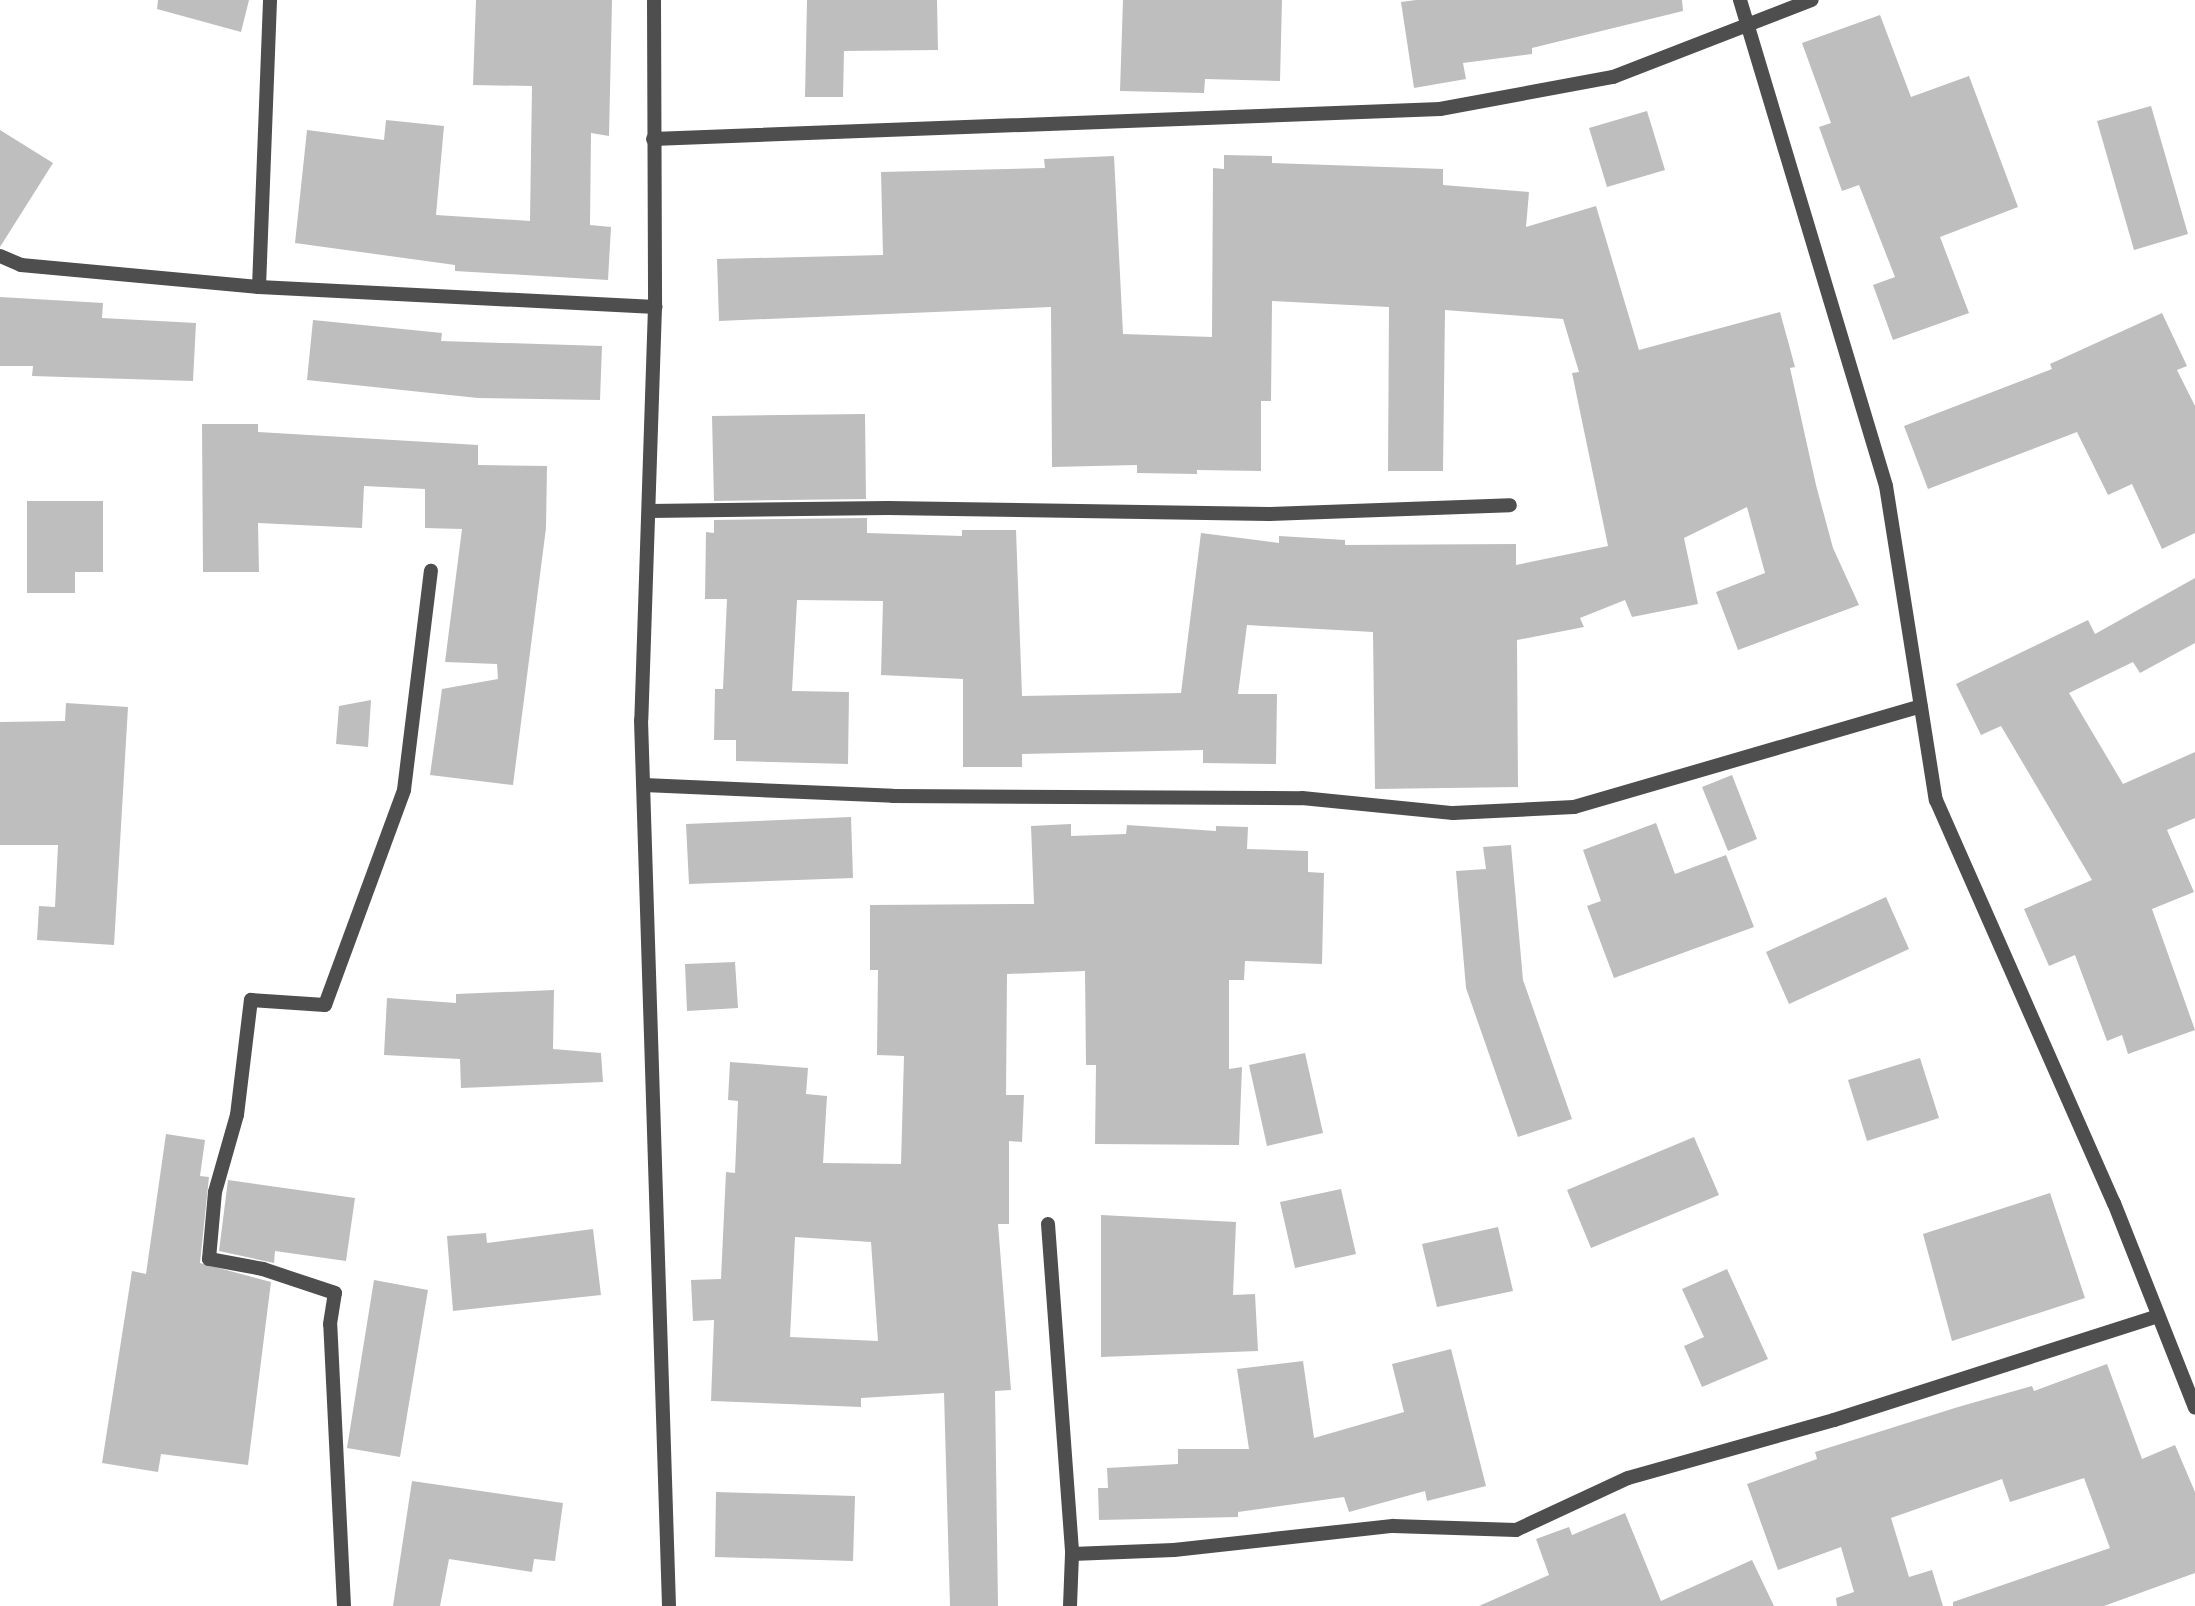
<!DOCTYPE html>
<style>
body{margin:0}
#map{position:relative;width:2195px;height:1606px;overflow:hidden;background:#fff;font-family:"Nunito Sans",sans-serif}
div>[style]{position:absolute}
.building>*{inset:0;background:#bebebe}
.minor>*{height:14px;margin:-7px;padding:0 7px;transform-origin:7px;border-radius:7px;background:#4e4e4e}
span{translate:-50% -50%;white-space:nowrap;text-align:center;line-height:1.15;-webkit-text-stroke:5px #fff;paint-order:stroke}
</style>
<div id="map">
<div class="building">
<i style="clip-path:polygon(158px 0,249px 0,241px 32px,157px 9px)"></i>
<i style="clip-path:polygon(476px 0,612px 0,609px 136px,591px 133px,590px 225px,611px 227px,608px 280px,455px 271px,455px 265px,295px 243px,307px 130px,384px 140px,386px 120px,444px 126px,436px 215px,530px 221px,532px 86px,473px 85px)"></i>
<i style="clip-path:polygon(807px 0,937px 0,938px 50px,844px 51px,843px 97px,805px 97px)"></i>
<i style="clip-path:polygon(1123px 0,1282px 0,1280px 81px,1205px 79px,1204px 93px,1120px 91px)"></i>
<i style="clip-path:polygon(1416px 0,1682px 0,1683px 11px,1532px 48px,1532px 54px,1463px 63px,1466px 79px,1414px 88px,1401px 2px)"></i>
<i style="clip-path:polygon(1880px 15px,1911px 97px,1969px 76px,2018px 207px,1940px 237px,1969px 313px,1893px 340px,1873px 285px,1895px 277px,1859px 185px,1842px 191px,1819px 127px,1831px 123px,1802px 43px)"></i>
<i style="clip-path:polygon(2151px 106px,2188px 234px,2134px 250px,2097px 121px)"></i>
<i style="clip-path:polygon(1647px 111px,1665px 170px,1607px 187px,1589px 128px)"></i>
<i style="clip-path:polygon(0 130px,53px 163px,0 247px)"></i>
<i style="clip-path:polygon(1224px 155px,1272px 156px,1272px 163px,1443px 169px,1443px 185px,1529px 192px,1526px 227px,1596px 206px,1639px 350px,1780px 312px,1795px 367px,1790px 368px,1816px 485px,1833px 548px,1859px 605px,1738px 650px,1716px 592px,1765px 573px,1747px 507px,1684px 538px,1698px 604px,1632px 617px,1625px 600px,1580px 618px,1584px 627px,1517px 640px,1518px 787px,1375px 789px,1373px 632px,1247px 625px,1238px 694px,1277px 694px,1276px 764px,1203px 763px,1203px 750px,1022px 754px,1022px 767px,963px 767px,963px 679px,881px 675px,883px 601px,797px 600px,792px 691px,849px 692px,848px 764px,736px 761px,736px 740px,714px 740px,715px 689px,723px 689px,727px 599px,705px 599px,706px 532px,714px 533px,714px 520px,867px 518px,867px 533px,962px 536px,962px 530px,1016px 530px,1022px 696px,1181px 693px,1201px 533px,1279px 543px,1279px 536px,1345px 540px,1345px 545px,1516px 544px,1516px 565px,1608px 546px,1572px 373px,1579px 372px,1563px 319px,1445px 310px,1443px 471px,1388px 471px,1389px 307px,1272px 301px,1271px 401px,1261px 401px,1261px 471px,1197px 470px,1197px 474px,1137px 473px,1137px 465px,1052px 467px,1051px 307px,719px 321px,717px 259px,883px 255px,881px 172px,1045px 168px,1044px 159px,1114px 156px,1123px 334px,1212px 337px,1213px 168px,1224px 169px)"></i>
<i style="clip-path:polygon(0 297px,103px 303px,102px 318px,196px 323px,193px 381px,32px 376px,33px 366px,0 366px)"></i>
<i style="clip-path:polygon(2162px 313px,2187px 366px,2177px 370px,2195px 406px,2195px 533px,2162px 549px,2132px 484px,2108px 495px,2077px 432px,1928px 489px,1904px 426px,2052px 369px,2050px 364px)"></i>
<i style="clip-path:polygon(313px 320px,442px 333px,441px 341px,602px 346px,600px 400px,478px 398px,307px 380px)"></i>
<i style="clip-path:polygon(865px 414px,866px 499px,714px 501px,712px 416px)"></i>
<i style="clip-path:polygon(202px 424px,258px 424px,258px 432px,478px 445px,478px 465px,547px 466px,546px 528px,513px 785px,430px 775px,442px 689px,498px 679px,497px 664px,445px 662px,462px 529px,425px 528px,425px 489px,364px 486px,362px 528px,258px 523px,259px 572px,203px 572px)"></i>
<i style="clip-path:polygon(27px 501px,103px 501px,103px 572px,75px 572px,75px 593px,27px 593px)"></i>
<i style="clip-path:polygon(2195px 578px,2195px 643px,2140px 673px,2133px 662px,2069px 693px,2123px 784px,2195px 752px,2195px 818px,2167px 830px,2194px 892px,2152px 909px,2195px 1030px,2128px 1054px,2122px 1035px,2107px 1041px,2075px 955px,2049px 966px,2024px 909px,2092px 880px,2001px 726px,1981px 735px,1956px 684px,2088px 620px,2095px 634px)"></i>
<i style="clip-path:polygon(371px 700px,368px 747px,336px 744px,339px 706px)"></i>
<i style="clip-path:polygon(66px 703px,128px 707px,114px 945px,37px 940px,39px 906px,55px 907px,58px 845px,0 845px,0 722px,65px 721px)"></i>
<i style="clip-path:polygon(1732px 775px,1757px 839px,1728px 851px,1702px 787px)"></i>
<i style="clip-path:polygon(851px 817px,853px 878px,689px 884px,686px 824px)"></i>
<i style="clip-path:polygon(1656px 823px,1675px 874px,1726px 855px,1754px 927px,1614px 978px,1587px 906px,1601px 901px,1583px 850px)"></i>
<i style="clip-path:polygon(evenodd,1071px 824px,1071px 836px,1126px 834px,1127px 825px,1216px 831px,1216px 826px,1248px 827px,1247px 849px,1308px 851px,1308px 872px,1324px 873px,1322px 964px,1245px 961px,1244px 980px,1229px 980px,1229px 1069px,1242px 1067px,1239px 1145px,1095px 1144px,1096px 1065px,1086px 1065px,1085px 971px,1007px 974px,1006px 1095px,1024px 1095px,1022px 1142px,1009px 1141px,1009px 1224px,998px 1224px,1011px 1390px,995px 1391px,998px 1606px,950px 1606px,944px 1393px,861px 1398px,861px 1407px,711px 1401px,714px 1320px,693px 1321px,691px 1280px,721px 1279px,726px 1172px,735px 1173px,738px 1101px,728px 1100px,730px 1062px,808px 1068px,806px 1094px,827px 1096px,823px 1163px,901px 1164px,904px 1056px,877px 1055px,878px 970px,870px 970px,870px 905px,1034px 904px,1031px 826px,1071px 824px,795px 1237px,871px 1242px,878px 1341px,790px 1337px,795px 1237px)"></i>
<i style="clip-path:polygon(1511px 845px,1523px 980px,1572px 1119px,1518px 1137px,1466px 988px,1456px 871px,1486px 869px,1483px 847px)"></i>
<i style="clip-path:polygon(1886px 897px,1909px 949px,1789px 1004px,1766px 952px)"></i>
<i style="clip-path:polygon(735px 962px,738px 1008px,687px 1011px,685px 964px)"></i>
<i style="clip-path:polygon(554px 990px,553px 1049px,601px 1053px,603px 1082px,461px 1088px,460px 1059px,384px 1055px,387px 998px,456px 1003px,456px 994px)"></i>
<i style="clip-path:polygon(1305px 1053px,1323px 1133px,1267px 1146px,1249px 1065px)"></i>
<i style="clip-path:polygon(1920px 1058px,1939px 1118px,1867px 1141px,1848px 1080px)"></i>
<i style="clip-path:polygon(166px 1134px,205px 1140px,200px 1176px,209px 1177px,200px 1263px,271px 1282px,248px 1465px,161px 1454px,158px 1472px,102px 1463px,132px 1271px,146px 1274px)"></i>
<i style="clip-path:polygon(1694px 1137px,1719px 1195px,1591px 1248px,1567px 1190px)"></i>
<i style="clip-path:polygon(228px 1180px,355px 1198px,346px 1261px,275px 1251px,274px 1263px,219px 1251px)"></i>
<i style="clip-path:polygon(1341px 1189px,1356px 1254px,1295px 1268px,1280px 1202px)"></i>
<i style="clip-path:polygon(2050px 1193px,2085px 1298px,1952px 1341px,1923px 1234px)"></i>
<i style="clip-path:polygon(1101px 1215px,1236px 1222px,1233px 1295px,1255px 1294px,1258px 1351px,1101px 1357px)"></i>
<i style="clip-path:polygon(1498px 1227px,1513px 1291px,1437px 1307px,1422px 1244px)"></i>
<i style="clip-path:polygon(593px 1229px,601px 1295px,453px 1311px,447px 1236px,486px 1233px,487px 1243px)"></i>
<i style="clip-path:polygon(1727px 1269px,1768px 1359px,1702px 1387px,1684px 1346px,1704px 1337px,1682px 1289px)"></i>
<i style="clip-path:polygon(374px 1280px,428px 1290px,400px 1457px,347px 1448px)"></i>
<i style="clip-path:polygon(1451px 1349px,1486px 1486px,1427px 1501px,1425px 1491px,1349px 1512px,1344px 1497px,1238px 1512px,1238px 1517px,1099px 1520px,1098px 1488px,1108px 1488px,1107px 1468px,1178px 1464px,1178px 1449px,1249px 1449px,1237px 1369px,1303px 1361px,1314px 1438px,1404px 1412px,1392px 1364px)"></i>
<i style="clip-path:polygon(2107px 1364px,2142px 1459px,2175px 1445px,2195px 1492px,2195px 1573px,2104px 1606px,1953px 1606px,1953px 1602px,2110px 1548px,2084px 1478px,2010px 1502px,2002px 1479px,1891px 1518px,1909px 1577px,1932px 1570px,1943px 1606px,1837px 1606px,1836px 1598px,1854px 1592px,1841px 1547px,1778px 1570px,1747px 1484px,1817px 1459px,1815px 1452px,1958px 1407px,2032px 1386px,2034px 1391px)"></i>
<i style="clip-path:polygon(412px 1481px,563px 1503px,555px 1561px,534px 1559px,532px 1572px,449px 1559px,440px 1606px,393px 1606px)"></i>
<i style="clip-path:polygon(716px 1492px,855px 1496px,853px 1561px,715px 1557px)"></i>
<i style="clip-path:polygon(1625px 1513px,1661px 1601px,1752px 1560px,1774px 1606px,1479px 1606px,1549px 1575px,1536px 1539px,1569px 1527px,1572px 1535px)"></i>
</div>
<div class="minor">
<i style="left:654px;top:0;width:307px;rotate:89.8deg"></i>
<i style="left:655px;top:307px;width:413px;rotate:91.9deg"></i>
<i style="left:641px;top:720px;width:886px;rotate:88.19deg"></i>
<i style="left:1740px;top:0;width:507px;rotate:73.28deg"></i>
<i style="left:1886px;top:486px;width:318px;rotate:81deg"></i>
<i style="left:1936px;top:800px;width:441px;rotate:66.2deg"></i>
<i style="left:2114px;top:1203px;width:220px;rotate:68.4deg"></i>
<i style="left:653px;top:139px;width:788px;rotate:-2.18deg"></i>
<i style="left:1440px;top:109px;width:176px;rotate:-10.5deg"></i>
<i style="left:1613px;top:77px;width:213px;rotate:-21.2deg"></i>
<i style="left:0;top:256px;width:23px;rotate:23deg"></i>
<i style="left:21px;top:265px;width:239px;rotate:5.3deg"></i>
<i style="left:259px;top:287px;width:397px;rotate:2.9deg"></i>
<i style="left:259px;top:287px;width:287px;rotate:-87.8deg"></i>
<i style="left:649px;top:511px;width:239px;rotate:-0.7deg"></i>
<i style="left:888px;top:508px;width:381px;rotate:0.9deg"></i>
<i style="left:1269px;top:514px;width:241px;rotate:-2.1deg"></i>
<i style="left:644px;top:785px;width:249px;rotate:2.5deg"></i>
<i style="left:893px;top:796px;width:409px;rotate:0.3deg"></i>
<i style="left:1302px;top:798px;width:152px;rotate:5.7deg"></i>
<i style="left:1453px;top:813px;width:121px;rotate:-2.8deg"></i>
<i style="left:1574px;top:807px;width:361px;rotate:-16.2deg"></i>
<i style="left:1048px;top:1224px;width:331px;rotate:85.8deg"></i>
<i style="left:1072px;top:1554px;width:52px;rotate:92.2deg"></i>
<i style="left:1072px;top:1554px;width:102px;rotate:-2.2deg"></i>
<i style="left:1174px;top:1550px;width:220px;rotate:-6.3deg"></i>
<i style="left:1393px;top:1526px;width:123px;rotate:1.9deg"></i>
<i style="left:1516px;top:1530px;width:123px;rotate:-24.9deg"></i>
<i style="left:1628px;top:1478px;width:214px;rotate:-15.7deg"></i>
<i style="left:1834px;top:1420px;width:340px;rotate:-17.8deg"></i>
<i style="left:344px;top:1606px;width:282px;rotate:-92.8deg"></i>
<i style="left:330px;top:1324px;width:31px;rotate:-81deg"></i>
<i style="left:335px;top:1293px;width:76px;rotate:-161.6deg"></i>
<i style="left:263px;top:1269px;width:55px;rotate:-169.5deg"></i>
<i style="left:209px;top:1259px;width:67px;rotate:-84.9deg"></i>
<i style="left:215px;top:1192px;width:80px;rotate:-74.1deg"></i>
<i style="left:237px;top:1115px;width:116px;rotate:-83.1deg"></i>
<i style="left:251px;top:1000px;width:74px;rotate:3.9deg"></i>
<i style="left:325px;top:1005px;width:229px;rotate:-69.8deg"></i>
<i style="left:404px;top:790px;width:221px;rotate:-83deg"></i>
</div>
</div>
